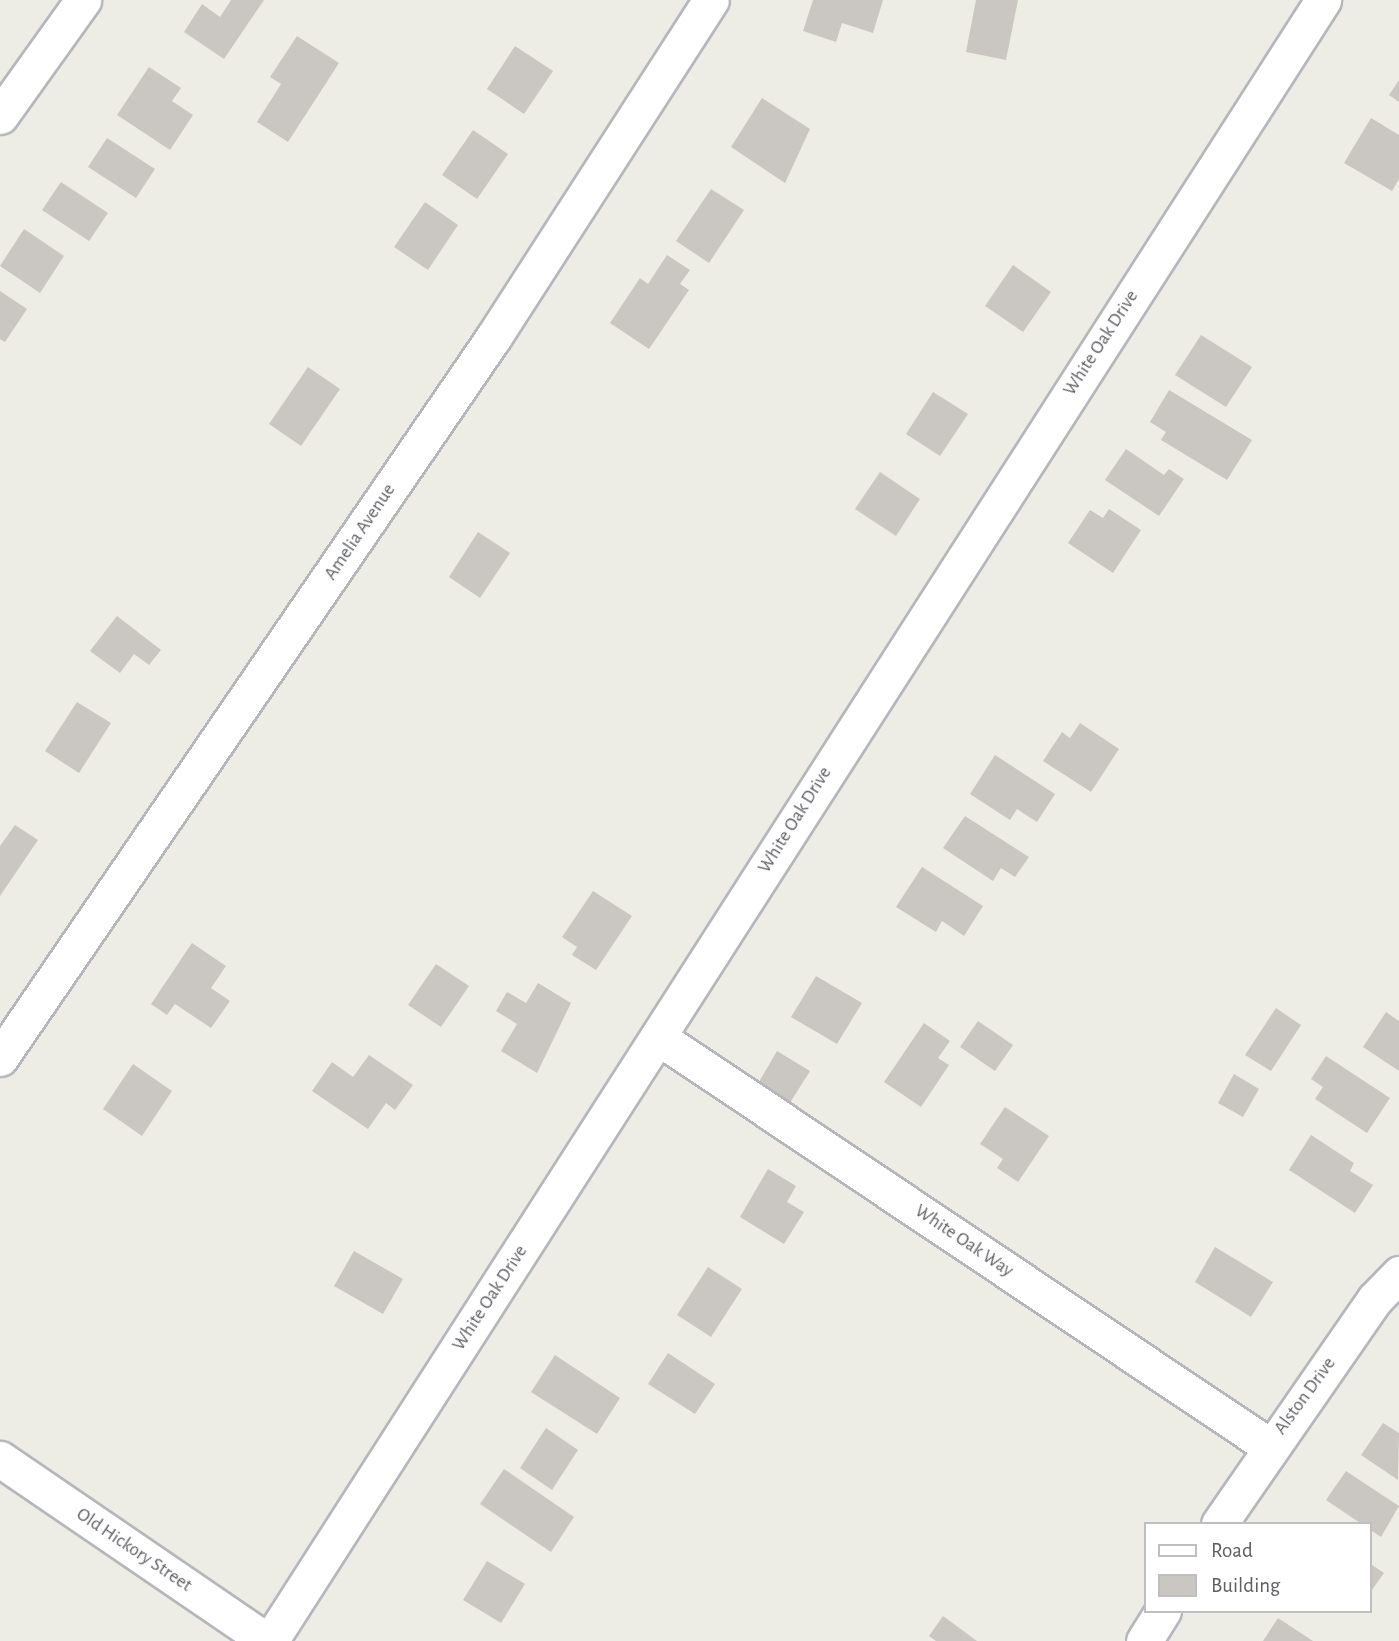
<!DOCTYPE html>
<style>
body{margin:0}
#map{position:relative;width:1399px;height:1641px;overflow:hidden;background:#eeede5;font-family:"Alegreya Sans",sans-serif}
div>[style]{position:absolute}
.building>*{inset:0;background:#cac7c2}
.roads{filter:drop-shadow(2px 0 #b5b7bb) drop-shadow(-2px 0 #b5b7bb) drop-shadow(0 2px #b5b7bb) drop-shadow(0 -2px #b5b7bb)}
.street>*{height:35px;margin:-17.5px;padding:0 17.5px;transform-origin:17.5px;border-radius:17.5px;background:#fff}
span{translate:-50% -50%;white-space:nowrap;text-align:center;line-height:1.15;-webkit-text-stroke:7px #fff;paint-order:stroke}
.street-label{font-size:19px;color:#5d5f64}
.legend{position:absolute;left:1144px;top:1522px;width:228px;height:91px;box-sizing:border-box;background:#fff;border:2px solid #bebfc1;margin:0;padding:9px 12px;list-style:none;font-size:21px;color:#5d5f64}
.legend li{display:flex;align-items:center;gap:14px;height:35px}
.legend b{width:35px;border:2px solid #bebfc1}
</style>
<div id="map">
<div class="building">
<i style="clip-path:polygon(231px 0,264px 0,224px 59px,184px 32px,202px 4px,220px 17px)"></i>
<i style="clip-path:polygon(813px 0,883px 0,873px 33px,842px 23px,836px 42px,803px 31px)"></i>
<i style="clip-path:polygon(976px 0,1018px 0,1006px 60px,966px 52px)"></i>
<i style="clip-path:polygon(297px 36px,339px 63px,288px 142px,257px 122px,281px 84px,270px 77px)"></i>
<i style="clip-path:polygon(515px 46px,553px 71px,524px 114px,487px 89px)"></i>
<i style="clip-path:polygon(149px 67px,181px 88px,172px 101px,193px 115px,170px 150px,117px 115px)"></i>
<i style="clip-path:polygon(1399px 80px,1399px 102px,1389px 95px)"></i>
<i style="clip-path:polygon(762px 98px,810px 129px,785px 183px,731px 147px)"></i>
<i style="clip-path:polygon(1371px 118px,1399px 135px,1399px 179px,1392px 191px,1344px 163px)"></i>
<i style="clip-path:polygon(473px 130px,508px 154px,477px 199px,442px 175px)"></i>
<i style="clip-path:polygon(107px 138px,155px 169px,136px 198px,88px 167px)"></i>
<i style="clip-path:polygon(61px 182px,108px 213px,89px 241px,42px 210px)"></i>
<i style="clip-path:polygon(711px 189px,744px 210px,709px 263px,676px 241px)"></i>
<i style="clip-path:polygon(425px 202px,458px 225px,428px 270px,394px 247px)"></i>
<i style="clip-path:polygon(24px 229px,64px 256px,40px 293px,0 266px)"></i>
<i style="clip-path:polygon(667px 255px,690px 270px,680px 284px,689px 290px,649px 349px,610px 323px,640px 278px,648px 284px)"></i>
<i style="clip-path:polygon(1013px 265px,1051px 292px,1023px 332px,985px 306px)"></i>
<i style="clip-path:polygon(0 291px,27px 309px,5px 342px,0 339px)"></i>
<i style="clip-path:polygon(1201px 335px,1252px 367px,1226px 407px,1175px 375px)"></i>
<i style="clip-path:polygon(308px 367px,340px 389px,301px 446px,269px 424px)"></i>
<i style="clip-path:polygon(1169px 390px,1252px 440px,1227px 480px,1161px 440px,1166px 432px,1150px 422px)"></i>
<i style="clip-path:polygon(933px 392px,968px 414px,940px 456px,906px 434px)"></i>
<i style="clip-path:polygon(1126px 449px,1164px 475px,1169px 469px,1184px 479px,1159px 516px,1105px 480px)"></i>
<i style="clip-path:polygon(880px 472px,920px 499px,896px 536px,855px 509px)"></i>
<i style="clip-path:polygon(1109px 509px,1141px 530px,1113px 573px,1068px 543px,1090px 510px,1103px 518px)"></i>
<i style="clip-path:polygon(478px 532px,510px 553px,480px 598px,449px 577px)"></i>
<i style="clip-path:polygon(117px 616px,161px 650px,149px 665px,134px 654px,120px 673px,90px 651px)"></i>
<i style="clip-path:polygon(77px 702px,111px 723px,79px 773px,45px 751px)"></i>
<i style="clip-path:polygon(1080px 723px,1119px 749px,1091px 792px,1043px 761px,1062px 732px,1070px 738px)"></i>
<i style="clip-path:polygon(995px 755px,1055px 794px,1037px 822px,1017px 809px,1010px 820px,970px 794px)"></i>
<i style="clip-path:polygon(965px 816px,1029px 857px,1015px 877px,1001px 868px,993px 881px,943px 848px)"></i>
<i style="clip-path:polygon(15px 825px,38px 840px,0 896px,0 846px)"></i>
<i style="clip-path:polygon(922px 867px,983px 906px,964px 936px,942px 921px,936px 932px,896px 907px)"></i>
<i style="clip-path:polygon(593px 891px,632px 916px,596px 970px,572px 955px,577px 947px,562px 937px)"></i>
<i style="clip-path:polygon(192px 943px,226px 966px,211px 988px,230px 1001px,211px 1028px,175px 1004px,167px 1015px,151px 1004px)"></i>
<i style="clip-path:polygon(436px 964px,469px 986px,441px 1027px,408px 1005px)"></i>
<i style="clip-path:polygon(816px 976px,862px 1003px,837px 1044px,791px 1017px)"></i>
<i style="clip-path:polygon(538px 983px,571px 1003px,537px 1073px,501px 1051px,517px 1024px,496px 1011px,507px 992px,526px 1003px)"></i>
<i style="clip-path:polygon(1276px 1008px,1301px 1025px,1271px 1071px,1245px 1055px)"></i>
<i style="clip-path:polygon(1386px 1012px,1399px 1021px,1399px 1071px,1363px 1047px)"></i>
<i style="clip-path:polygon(978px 1021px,1013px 1045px,995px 1071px,960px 1047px)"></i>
<i style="clip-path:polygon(924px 1023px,950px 1041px,938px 1058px,949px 1065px,921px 1107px,884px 1082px)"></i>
<i style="clip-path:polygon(777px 1051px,810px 1071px,788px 1106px,756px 1087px)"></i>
<i style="clip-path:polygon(369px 1055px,413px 1085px,395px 1110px,386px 1103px,368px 1129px,312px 1091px,332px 1062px,353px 1077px)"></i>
<i style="clip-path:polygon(1326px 1056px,1390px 1098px,1367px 1133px,1315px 1099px,1323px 1087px,1311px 1079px)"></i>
<i style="clip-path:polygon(133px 1064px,172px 1091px,142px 1136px,103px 1109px)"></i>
<i style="clip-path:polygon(1234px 1074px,1259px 1089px,1243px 1117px,1218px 1103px)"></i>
<i style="clip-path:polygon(1005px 1107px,1049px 1136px,1018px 1182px,997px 1168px,1003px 1159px,980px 1144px)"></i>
<i style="clip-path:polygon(1311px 1135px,1354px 1163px,1350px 1171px,1373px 1185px,1355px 1213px,1289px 1170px)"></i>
<i style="clip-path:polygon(768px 1169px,796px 1186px,787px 1202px,804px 1212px,784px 1244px,740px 1217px)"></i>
<i style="clip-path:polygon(1215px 1247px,1273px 1282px,1251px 1317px,1195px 1282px)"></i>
<i style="clip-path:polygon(354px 1251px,403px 1279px,383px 1314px,334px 1286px)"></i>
<i style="clip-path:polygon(708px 1267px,742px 1289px,711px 1337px,677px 1315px)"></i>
<i style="clip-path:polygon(668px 1353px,715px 1384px,695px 1414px,648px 1384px)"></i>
<i style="clip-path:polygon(555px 1355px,620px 1398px,597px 1434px,531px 1392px)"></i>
<i style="clip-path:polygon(1383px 1423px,1399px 1433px,1398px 1480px,1361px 1455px)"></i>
<i style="clip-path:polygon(546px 1428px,578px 1450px,552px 1490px,520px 1468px)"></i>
<i style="clip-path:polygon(504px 1469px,574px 1517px,551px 1552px,480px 1504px)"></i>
<i style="clip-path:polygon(1346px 1471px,1399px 1506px,1381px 1537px,1326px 1500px)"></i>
<i style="clip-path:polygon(487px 1561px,525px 1584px,501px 1623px,463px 1600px)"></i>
<i style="clip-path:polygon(1369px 1563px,1384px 1573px,1369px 1594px)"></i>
<i style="clip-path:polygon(943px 1616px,977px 1641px,936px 1641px,929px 1636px)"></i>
<i style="clip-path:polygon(1278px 1618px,1313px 1641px,1263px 1641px)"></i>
</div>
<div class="roads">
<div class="street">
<i style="left:0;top:116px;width:143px;rotate:-54.4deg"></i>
<i style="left:658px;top:1037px;width:735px;rotate:33.8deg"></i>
<i style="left:0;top:1058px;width:873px;rotate:-55.6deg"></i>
<i style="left:493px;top:338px;width:402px;rotate:-57.2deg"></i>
<i style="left:0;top:1459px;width:323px;rotate:34.3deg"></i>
<i style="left:1219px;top:1524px;width:274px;rotate:-55.3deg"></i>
<i style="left:1375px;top:1299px;width:35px;rotate:-46deg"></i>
<i style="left:270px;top:1641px;width:1950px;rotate:-57.31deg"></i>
<i style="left:1144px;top:1641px;width:36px;rotate:-58deg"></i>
</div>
</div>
<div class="street-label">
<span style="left:1101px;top:343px;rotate:-57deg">White Oak Drive</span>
<span style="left:360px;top:532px;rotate:-56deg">Amelia Avenue</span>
<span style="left:795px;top:820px;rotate:-58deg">White Oak Drive</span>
<span style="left:964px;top:1241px;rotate:34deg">White Oak Way</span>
<span style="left:490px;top:1298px;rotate:-57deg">White Oak Drive</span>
<span style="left:1305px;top:1396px;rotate:-54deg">Alston Drive</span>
<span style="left:134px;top:1550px;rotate:34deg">Old Hickory Street</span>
</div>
<ul class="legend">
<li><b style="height:9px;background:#fff"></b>Road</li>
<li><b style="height:19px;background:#cac7c2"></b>Building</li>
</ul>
</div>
